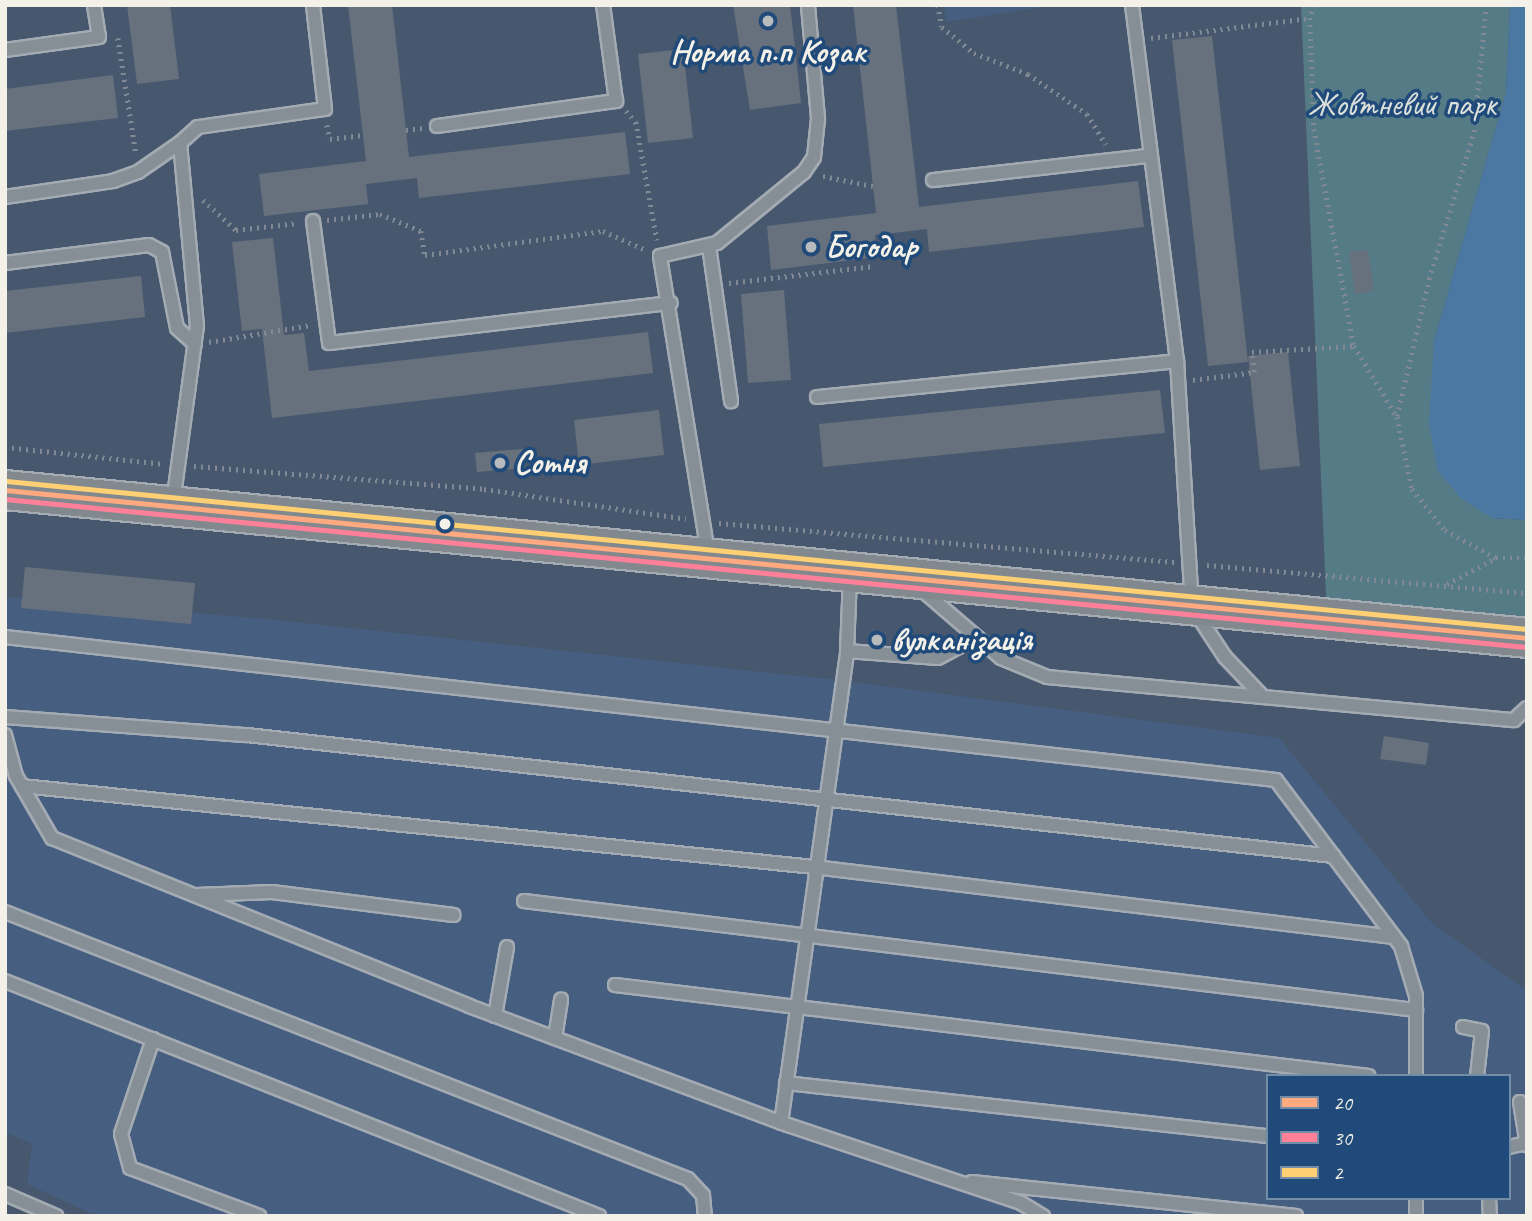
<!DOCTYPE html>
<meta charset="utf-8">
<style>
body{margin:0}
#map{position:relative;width:1532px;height:1221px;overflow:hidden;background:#47586e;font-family:Caveat,sans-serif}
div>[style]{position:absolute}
.built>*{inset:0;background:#465e80}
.green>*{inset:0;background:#557c86}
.water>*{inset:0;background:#4b77a3}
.building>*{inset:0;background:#67717e}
.path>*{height:4.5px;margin-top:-2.25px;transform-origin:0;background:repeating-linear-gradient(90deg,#818a94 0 2px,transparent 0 7px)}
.roads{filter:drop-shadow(2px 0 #a4abb3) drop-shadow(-2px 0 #a4abb3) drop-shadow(0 2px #a4abb3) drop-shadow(0 -2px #a4abb3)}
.service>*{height:12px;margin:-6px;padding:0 6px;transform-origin:6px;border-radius:6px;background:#878f96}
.primary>*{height:38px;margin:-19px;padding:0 19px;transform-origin:19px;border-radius:19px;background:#81898e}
.bus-1>*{height:5px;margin:-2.5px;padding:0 2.5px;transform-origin:2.5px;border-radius:2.5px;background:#ffa980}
.bus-2>*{height:5px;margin:-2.5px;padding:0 2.5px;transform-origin:2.5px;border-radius:2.5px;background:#ff8098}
.bus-3>*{height:5px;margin:-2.5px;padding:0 2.5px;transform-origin:2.5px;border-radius:2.5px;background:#fed073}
.dots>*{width:19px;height:19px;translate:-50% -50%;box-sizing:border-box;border:4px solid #1f4a7a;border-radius:50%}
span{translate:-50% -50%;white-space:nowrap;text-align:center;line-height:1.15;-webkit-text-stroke:7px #1f4a7a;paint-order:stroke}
.poi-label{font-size:33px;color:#f4f1e8;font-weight:700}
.left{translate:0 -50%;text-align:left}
.park-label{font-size:33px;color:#dce0da}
.frame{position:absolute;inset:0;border:7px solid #f4f1e8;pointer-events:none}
.legend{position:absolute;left:1266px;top:1074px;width:245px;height:126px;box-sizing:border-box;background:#1f4a7a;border:2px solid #748da6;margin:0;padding:9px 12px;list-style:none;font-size:21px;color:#f4f1e8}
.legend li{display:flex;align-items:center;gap:14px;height:35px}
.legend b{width:35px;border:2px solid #748da6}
</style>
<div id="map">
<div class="built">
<i style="clip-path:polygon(944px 5px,1054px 5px,946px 22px)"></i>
<i style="clip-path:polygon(evenodd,5px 597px,266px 619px,837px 680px,1279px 738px,1432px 923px,1527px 991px,1527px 1216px,97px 1216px,27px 1184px,32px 1144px,5px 1132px,5px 597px,1268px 1076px,1509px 1076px,1509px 1198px,1268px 1198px,1268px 1076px)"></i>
</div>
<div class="green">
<i style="clip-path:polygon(1301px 5px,1510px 5px,1506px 93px,1434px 341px,1492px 518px,1527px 520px,1527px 638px,1327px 618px)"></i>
</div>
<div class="water">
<i style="clip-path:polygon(1510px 5px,1527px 5px,1527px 520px,1492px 518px,1461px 498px,1438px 471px,1429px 424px,1434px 341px,1506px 93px)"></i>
</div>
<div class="building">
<i style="clip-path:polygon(127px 5px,170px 5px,179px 79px,137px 84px)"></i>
<i style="clip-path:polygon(348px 5px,392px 5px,409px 157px,625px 132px,630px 174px,419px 198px,417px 178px,366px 184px,368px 204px,264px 216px,259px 174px,366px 161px)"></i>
<i style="clip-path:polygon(733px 5px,790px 5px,801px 103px,750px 110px)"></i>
<i style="clip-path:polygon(853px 5px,896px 5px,919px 207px,1138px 181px,1144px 227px,929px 252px,927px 229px,875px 235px,878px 257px,771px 270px,767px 226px,876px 213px)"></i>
<i style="clip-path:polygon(1212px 36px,1248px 362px,1208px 366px,1172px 40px)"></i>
<i style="clip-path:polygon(683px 49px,693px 138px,648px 143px,638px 54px)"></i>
<i style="clip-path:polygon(113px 75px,118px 118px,5px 131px,5px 89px)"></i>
<i style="clip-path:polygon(273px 238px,284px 335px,304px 333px,309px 371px,648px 332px,653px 373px,272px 418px,262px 329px,242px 331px,232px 242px)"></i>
<i style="clip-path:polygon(1368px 250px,1374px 291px,1355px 294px,1349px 252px)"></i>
<i style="clip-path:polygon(141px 276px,145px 317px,5px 333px,5px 291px)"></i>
<i style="clip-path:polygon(784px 290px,791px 380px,748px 383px,741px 294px)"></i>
<i style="clip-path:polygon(1288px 352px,1300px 466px,1260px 470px,1248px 356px)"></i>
<i style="clip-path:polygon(1160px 390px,1165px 433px,823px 467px,819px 424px)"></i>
<i style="clip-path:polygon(659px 410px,664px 455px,579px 465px,574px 420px)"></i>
<i style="clip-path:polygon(523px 449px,525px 468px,477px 472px,475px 453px)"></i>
<i style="clip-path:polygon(25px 567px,195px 583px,191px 624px,21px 608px)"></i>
<i style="clip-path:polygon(1384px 736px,1429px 743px,1426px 765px,1380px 759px)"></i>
</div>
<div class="path">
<i style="left:938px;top:5px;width:22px;rotate:80deg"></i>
<i style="left:942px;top:27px;width:41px;rotate:39.1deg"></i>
<i style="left:974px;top:53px;width:58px;rotate:21.3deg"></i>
<i style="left:1028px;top:74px;width:71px;rotate:34.1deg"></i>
<i style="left:1087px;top:114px;width:36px;rotate:58deg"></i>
<i style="left:1314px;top:5px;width:14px;rotate:107deg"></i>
<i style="left:1310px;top:18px;width:111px;rotate:87.9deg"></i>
<i style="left:1314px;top:129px;width:221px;rotate:79.6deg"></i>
<i style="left:1354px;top:346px;width:83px;rotate:58.8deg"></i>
<i style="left:1397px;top:417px;width:74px;rotate:78.2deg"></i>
<i style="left:1412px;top:489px;width:53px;rotate:51.2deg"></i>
<i style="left:1445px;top:530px;width:58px;rotate:28.8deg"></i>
<i style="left:118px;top:38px;width:116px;rotate:81.1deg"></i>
<i style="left:1151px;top:38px;width:160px;rotate:-7.2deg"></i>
<i style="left:626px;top:111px;width:15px;rotate:48deg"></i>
<i style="left:636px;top:122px;width:120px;rotate:79.9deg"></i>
<i style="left:327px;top:125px;width:14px;rotate:78deg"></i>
<i style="left:330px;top:139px;width:33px;rotate:-7deg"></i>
<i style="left:406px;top:130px;width:16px;rotate:-7deg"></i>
<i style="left:823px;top:176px;width:51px;rotate:11.3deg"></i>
<i style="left:203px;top:200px;width:45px;rotate:42.3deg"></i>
<i style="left:236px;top:230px;width:62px;rotate:-6.4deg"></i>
<i style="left:327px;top:220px;width:53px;rotate:-6.5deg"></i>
<i style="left:380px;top:214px;width:44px;rotate:22.5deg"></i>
<i style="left:421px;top:231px;width:24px;rotate:81deg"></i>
<i style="left:425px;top:255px;width:180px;rotate:-7.7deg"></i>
<i style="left:603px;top:231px;width:47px;rotate:23.8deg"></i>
<i style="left:729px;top:283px;width:146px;rotate:-6.7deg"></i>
<i style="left:209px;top:342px;width:103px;rotate:-9.5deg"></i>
<i style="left:1193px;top:380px;width:62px;rotate:-7.5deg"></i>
<i style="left:1254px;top:372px;width:20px;rotate:-96deg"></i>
<i style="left:1252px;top:352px;width:102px;rotate:-3.4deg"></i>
<i style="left:1397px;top:416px;width:141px;rotate:-76.9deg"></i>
<i style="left:1429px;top:279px;width:154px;rotate:-73deg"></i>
<i style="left:1474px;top:132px;width:128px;rotate:-84.6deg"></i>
<i style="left:5px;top:447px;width:160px;rotate:6.1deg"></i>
<i style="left:194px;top:466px;width:291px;rotate:4.5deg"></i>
<i style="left:484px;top:489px;width:204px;rotate:8.4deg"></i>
<i style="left:719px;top:523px;width:457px;rotate:4.9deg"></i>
<i style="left:1207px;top:565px;width:321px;rotate:5deg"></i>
<i style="left:1447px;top:584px;width:55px;rotate:-28deg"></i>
<i style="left:1496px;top:558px;width:31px"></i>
</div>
<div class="roads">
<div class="service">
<i style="left:1132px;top:5px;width:359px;rotate:82.8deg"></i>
<i style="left:1177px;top:361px;width:246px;rotate:86.5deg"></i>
<i style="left:1192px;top:607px;width:60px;rotate:56.6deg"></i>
<i style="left:1225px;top:657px;width:55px;rotate:46.5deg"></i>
<i style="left:5px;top:50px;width:95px;rotate:-7.9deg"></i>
<i style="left:99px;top:37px;width:32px;rotate:-99deg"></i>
<i style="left:437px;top:126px;width:181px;rotate:-8deg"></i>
<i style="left:616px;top:101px;width:97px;rotate:-97.7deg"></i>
<i style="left:933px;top:180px;width:216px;rotate:-6.4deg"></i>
<i style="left:5px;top:197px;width:109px;rotate:-8.4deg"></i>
<i style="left:113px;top:181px;width:27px;rotate:-20deg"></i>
<i style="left:138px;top:172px;width:51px;rotate:-34.6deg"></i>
<i style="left:313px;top:221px;width:123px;rotate:82.5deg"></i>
<i style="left:329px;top:343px;width:344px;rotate:-6.7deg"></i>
<i style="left:709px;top:246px;width:157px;rotate:81.9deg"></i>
<i style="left:5px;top:263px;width:145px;rotate:-7.1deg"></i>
<i style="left:149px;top:245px;width:15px;rotate:28deg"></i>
<i style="left:162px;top:252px;width:77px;rotate:78.8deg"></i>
<i style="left:177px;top:328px;width:24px;rotate:42deg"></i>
<i style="left:817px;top:397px;width:362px;rotate:-5.7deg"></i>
<i style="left:173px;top:503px;width:179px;rotate:-82.3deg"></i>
<i style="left:197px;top:326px;width:184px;rotate:-95.3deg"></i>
<i style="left:180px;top:143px;width:24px;rotate:-42deg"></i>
<i style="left:198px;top:127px;width:128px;rotate:-8.1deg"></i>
<i style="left:325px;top:109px;width:105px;rotate:-96.6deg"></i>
<i style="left:708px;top:553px;width:301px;rotate:-99.2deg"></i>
<i style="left:660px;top:256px;width:58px;rotate:-12.8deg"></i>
<i style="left:717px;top:243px;width:112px;rotate:-39.2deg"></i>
<i style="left:804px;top:172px;width:18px;rotate:-56deg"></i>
<i style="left:814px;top:157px;width:39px;rotate:-84deg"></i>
<i style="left:818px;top:118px;width:113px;rotate:-95.1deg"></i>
<i style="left:922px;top:590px;width:104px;rotate:40.7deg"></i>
<i style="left:1001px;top:658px;width:50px;rotate:22.4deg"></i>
<i style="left:1047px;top:677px;width:469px;rotate:5.3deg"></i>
<i style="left:1514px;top:720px;width:18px;rotate:-43deg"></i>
<i style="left:5px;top:637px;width:1279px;rotate:6.42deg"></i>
<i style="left:1276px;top:780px;width:208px;rotate:53deg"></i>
<i style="left:1401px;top:946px;width:52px;rotate:73.3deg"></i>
<i style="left:1416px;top:996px;width:80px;rotate:90deg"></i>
<i style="left:847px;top:651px;width:91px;rotate:4.4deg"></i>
<i style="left:938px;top:658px;width:44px;rotate:-28.3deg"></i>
<i style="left:5px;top:717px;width:243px;rotate:4.3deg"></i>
<i style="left:247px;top:735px;width:1093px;rotate:6.36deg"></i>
<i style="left:5px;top:735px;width:42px;rotate:75deg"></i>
<i style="left:16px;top:776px;width:72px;rotate:59.9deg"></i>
<i style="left:52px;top:838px;width:450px;rotate:21.9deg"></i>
<i style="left:469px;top:1006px;width:340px;rotate:20.5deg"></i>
<i style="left:788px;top:1125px;width:246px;rotate:18.5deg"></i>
<i style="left:1021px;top:1203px;width:26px;rotate:31deg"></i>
<i style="left:22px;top:786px;width:796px;rotate:5.84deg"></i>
<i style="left:814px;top:867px;width:584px;rotate:6.88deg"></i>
<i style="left:197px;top:895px;width:75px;rotate:-2.3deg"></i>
<i style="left:272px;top:892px;width:183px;rotate:7.2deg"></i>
<i style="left:524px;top:901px;width:899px;rotate:6.97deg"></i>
<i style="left:5px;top:912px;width:733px;rotate:21.35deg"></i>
<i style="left:688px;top:1179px;width:22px;rotate:47deg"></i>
<i style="left:703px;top:1195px;width:21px;rotate:85deg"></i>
<i style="left:5px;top:981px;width:639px;rotate:21.58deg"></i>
<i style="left:615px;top:985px;width:759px;rotate:6.88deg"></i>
<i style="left:495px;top:1016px;width:70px;rotate:-80.1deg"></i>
<i style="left:1463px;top:1027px;width:19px;rotate:12deg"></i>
<i style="left:1482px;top:1031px;width:45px;rotate:96.3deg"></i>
<i style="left:555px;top:1038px;width:39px;rotate:-81deg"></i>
<i style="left:153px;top:1039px;width:100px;rotate:108.6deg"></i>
<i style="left:121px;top:1134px;width:35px;rotate:75deg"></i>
<i style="left:130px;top:1168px;width:138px;rotate:20.4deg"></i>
<i style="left:786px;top:1083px;width:485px;rotate:6.3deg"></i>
<i style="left:1520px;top:1102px;width:44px;rotate:80.8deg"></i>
<i style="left:781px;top:1123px;width:477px;rotate:-82deg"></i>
<i style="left:847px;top:651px;width:75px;rotate:-87.7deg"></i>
<i style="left:1509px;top:1147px;width:18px;rotate:-13deg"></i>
<i style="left:972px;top:1182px;width:326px;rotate:6deg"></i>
<i style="left:5px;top:1194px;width:56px;rotate:23.3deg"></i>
<i style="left:1416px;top:1198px;width:18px;rotate:90deg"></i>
<i style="left:1489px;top:1198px;width:18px;rotate:87deg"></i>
</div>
<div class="primary">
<i style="left:5px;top:490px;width:1529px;rotate:5.55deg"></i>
</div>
</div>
<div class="bus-1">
<i style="left:5px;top:490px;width:1529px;rotate:5.55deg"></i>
</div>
<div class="bus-2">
<i style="left:5px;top:499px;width:1528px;rotate:5.56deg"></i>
</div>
<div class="bus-3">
<i style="left:6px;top:481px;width:1528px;rotate:5.56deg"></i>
</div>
<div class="dots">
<i style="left:768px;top:21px;background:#b7bbbd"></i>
<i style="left:811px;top:247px;background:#b7bbbd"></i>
<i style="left:500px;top:463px;background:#b7bbbd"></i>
<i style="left:445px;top:524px;background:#f4f1e8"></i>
<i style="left:877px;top:640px;background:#b7bbbd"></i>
</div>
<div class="poi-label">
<span style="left:768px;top:52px">Норма п.п Козак</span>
<span class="left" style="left:825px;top:247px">Богодар</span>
<span class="left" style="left:514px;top:463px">Сотня</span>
<span class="left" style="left:891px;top:640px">вулканізація</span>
</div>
<div class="park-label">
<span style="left:1402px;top:105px">Жовтневий парк</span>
</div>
<div class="frame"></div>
<ul class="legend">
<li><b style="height:9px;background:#ffa980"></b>20</li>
<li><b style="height:9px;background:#ff8098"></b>30</li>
<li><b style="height:9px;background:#fed073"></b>2</li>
</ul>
</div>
